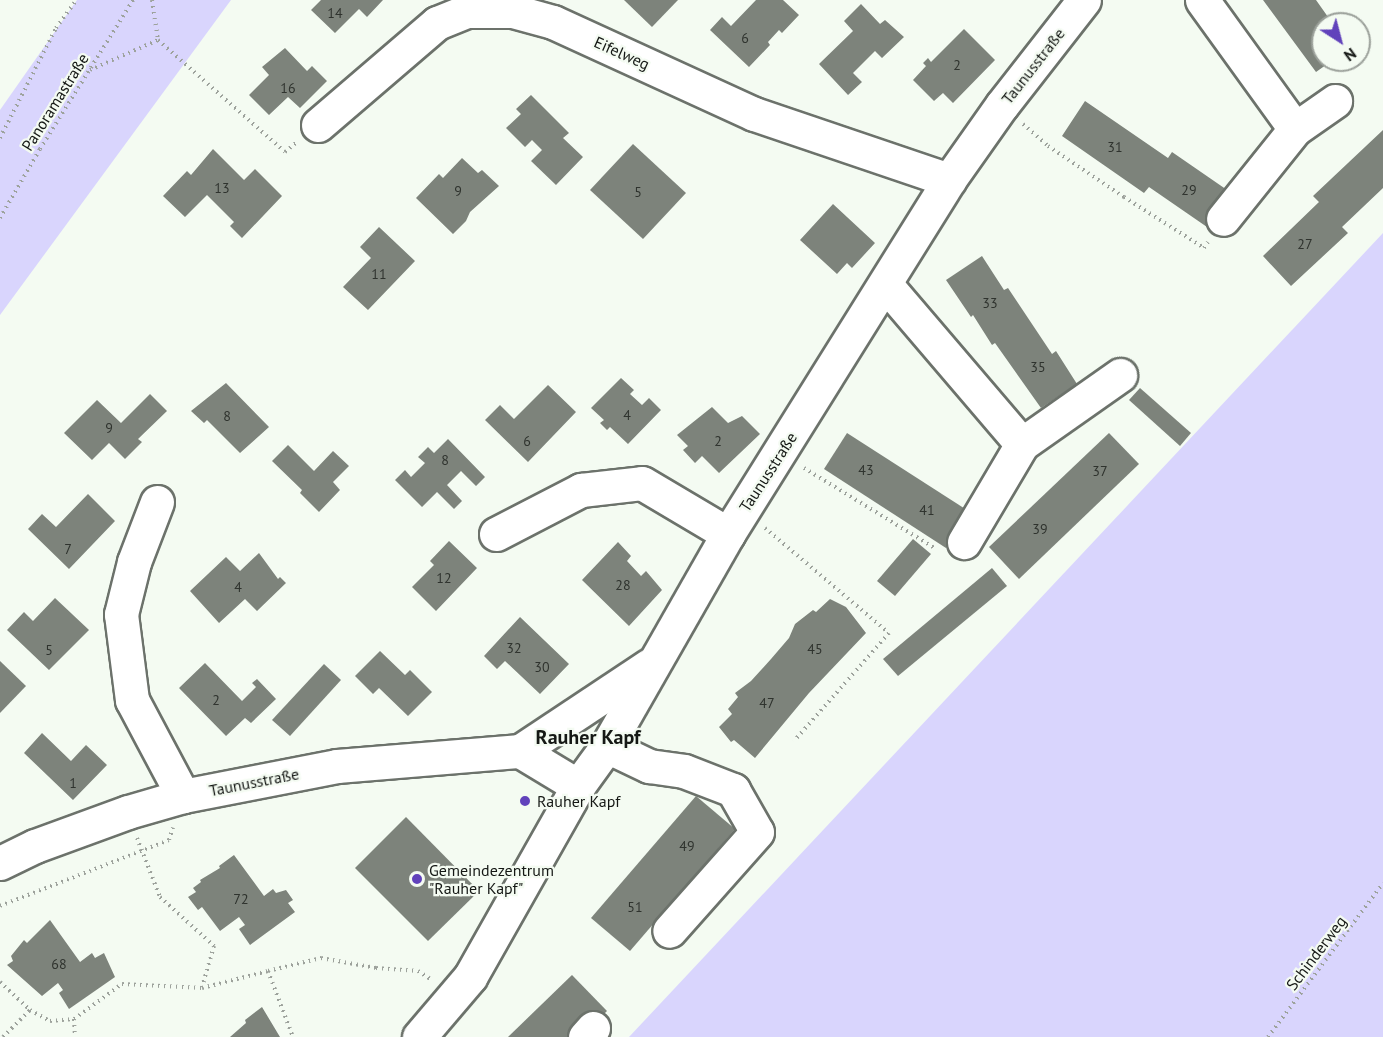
<!DOCTYPE html>
<meta charset="utf-8">
<style>
body{margin:0}
#map{position:relative;width:1383px;height:1037px;overflow:hidden;background:#f4fbf2;font-family:"PT Sans",sans-serif}
div>[style]{position:absolute}
.green>*{inset:0;background:#d9d5fd}
.building>*{inset:0;background:#7d837b}
.path>*{height:4px;margin-top:-2px;transform-origin:0;background:repeating-linear-gradient(90deg,#9da29c 0 1.5px,transparent 0 6px)}
.roads{filter:drop-shadow(2px 0 #6c726b) drop-shadow(-2px 0 #6c726b) drop-shadow(0 2px #6c726b) drop-shadow(0 -2px #6c726b)}
.minor>*{height:33px;margin:-16.5px;padding:0 16.5px;transform-origin:16.5px;border-radius:16.5px;background:#fff}
.dots>*{width:16px;height:16px;translate:-50% -50%;box-sizing:border-box;border:3px solid #f4fbf2;border-radius:50%}
span{translate:-50% -50%;white-space:nowrap;text-align:center;line-height:1.15;-webkit-text-stroke:4.5px #f4fbf2;paint-order:stroke}
.number-label{font-size:14px;color:#2f332e}
.number-label span{-webkit-text-stroke-width:0}
.street-label{font-size:16px;color:#151815}
.poi-label{font-size:16px;color:#151815}
.left{translate:0 -50%;text-align:left}
.quarter-label{font-size:20px;color:#151815;font-weight:700}
.north{position:absolute;left:1311px;top:12px;width:60px;height:60px;box-sizing:border-box;background:#f4fbf2;border:2px solid #9ba09a;border-radius:50%;rotate:144deg;font-size:16px;font-weight:700;line-height:24px;text-align:center;color:#151815}
.north::after{content:'';display:block;margin:auto;width:21px;height:27px;background:#6142bb;clip-path:polygon(50% 0,100% 100%,50% 72%,0 100%)}
</style>
<div id="map">
<div class="green">
<i style="clip-path:polygon(77px 0,231px 0,0 315px,0 110px)"></i>
<i style="clip-path:polygon(1383px 233px,1383px 1037px,629px 1037px)"></i>
</div>
<div class="building">
<i style="clip-path:polygon(321px 0,383px 0,367px 17px,359px 9px,335px 33px,311px 10px)"></i>
<i style="clip-path:polygon(624px 0,678px 0,652px 27px)"></i>
<i style="clip-path:polygon(756px 0,783px 0,799px 15px,782px 33px,779px 30px,768px 42px,770px 45px,749px 67px,710px 30px,722px 17px,731px 26px)"></i>
<i style="clip-path:polygon(1263px 0,1316px 0,1333px 24px,1323px 24px,1323px 60px,1333px 60px,1316px 72px)"></i>
<i style="clip-path:polygon(861px 4px,880px 24px,885px 20px,904px 37px,882px 58px,875px 51px,853px 73px,862px 82px,848px 95px,819px 64px,853px 31px,844px 21px)"></i>
<i style="clip-path:polygon(964px 29px,995px 60px,953px 103px,943px 93px,934px 101px,913px 80px,926px 66px,923px 63px,928px 58px,931px 62px)"></i>
<i style="clip-path:polygon(285px 48px,307px 71px,312px 66px,327px 81px,300px 108px,288px 97px,269px 115px,249px 95px,269px 75px,262px 67px)"></i>
<i style="clip-path:polygon(531px 95px,569px 133px,563px 138px,583px 157px,556px 185px,531px 161px,542px 150px,532px 140px,525px 147px,506px 128px,521px 114px,516px 109px)"></i>
<i style="clip-path:polygon(1085px 101px,1168px 158px,1172px 152px,1230px 192px,1207px 227px,1149px 187px,1144px 193px,1062px 136px)"></i>
<i style="clip-path:polygon(1383px 130px,1383px 188px,1342px 227px,1348px 233px,1291px 286px,1263px 256px,1319px 202px,1313px 196px)"></i>
<i style="clip-path:polygon(633px 144px,686px 193px,643px 239px,590px 190px)"></i>
<i style="clip-path:polygon(213px 149px,244px 180px,255px 169px,282px 196px,242px 238px,230px 226px,234px 222px,207px 195px,185px 217px,163px 196px,187px 171px,191px 175px)"></i>
<i style="clip-path:polygon(462px 158px,478px 173px,482px 170px,499px 186px,470px 212px,466px 221px,453px 234px,416px 198px,439px 174px,443px 178px)"></i>
<i style="clip-path:polygon(833px 204px,875px 243px,852px 268px,847px 263px,837px 274px,800px 240px)"></i>
<i style="clip-path:polygon(379px 227px,415px 261px,368px 310px,343px 287px,371px 258px,360px 247px)"></i>
<i style="clip-path:polygon(982px 256px,1004px 290px,1008px 288px,1052px 354px,1056px 351px,1077px 384px,1041px 408px,995px 343px,992px 345px,973px 315px,971px 317px,946px 280px)"></i>
<i style="clip-path:polygon(621px 378px,634px 390px,630px 394px,642px 405px,649px 398px,661px 410px,628px 444px,610px 427px,607px 430px,600px 423px,604px 420px,591px 408px)"></i>
<i style="clip-path:polygon(226px 383px,269px 427px,240px 453px,207px 420px,204px 423px,191px 411px)"></i>
<i style="clip-path:polygon(548px 385px,576px 412px,528px 462px,485px 420px,500px 405px,514px 419px)"></i>
<i style="clip-path:polygon(1140px 388px,1191px 433px,1180px 446px,1129px 400px)"></i>
<i style="clip-path:polygon(150px 394px,167px 411px,138px 439px,142px 442px,125px 459px,109px 443px,92px 460px,64px 433px,97px 400px,121px 423px)"></i>
<i style="clip-path:polygon(712px 407px,728px 423px,742px 416px,760px 434px,719px 473px,702px 456px,695px 463px,683px 450px,688px 446px,677px 435px)"></i>
<i style="clip-path:polygon(847px 433px,970px 512px,946px 548px,824px 469px)"></i>
<i style="clip-path:polygon(1109px 433px,1139px 464px,1019px 579px,989px 547px)"></i>
<i style="clip-path:polygon(448px 439px,485px 477px,476px 486px,461px 471px,447px 485px,462px 501px,454px 509px,437px 492px,422px 507px,395px 480px,405px 470px,411px 477px,425px 463px,418px 457px,428px 447px,434px 453px)"></i>
<i style="clip-path:polygon(288px 445px,314px 471px,333px 451px,349px 466px,333px 482px,340px 490px,319px 512px,300px 493px,302px 490px,272px 461px)"></i>
<i style="clip-path:polygon(88px 494px,115px 521px,69px 569px,28px 529px,42px 514px,56px 527px)"></i>
<i style="clip-path:polygon(913px 539px,931px 554px,895px 596px,877px 581px)"></i>
<i style="clip-path:polygon(449px 541px,477px 568px,436px 611px,412px 587px,434px 565px,430px 561px)"></i>
<i style="clip-path:polygon(618px 542px,631px 556px,627px 561px,641px 576px,646px 571px,662px 590px,629px 626px,582px 580px)"></i>
<i style="clip-path:polygon(259px 553px,278px 579px,280px 577px,286px 583px,257px 611px,245px 599px,219px 623px,190px 591px,226px 557px,240px 571px)"></i>
<i style="clip-path:polygon(992px 568px,1007px 586px,898px 676px,883px 659px)"></i>
<i style="clip-path:polygon(55px 598px,89px 630px,49px 670px,7px 630px,24px 612px,33px 621px)"></i>
<i style="clip-path:polygon(830px 599px,846px 607px,866px 633px,809px 693px,755px 758px,734px 740px,731px 742px,719px 727px,732px 714px,728px 709px,738px 697px,735px 693px,751px 681px,771px 659px,789px 638px,795px 624px,813px 610px,816px 612px)"></i>
<i style="clip-path:polygon(520px 617px,569px 664px,540px 694px,505px 661px,497px 669px,484px 656px)"></i>
<i style="clip-path:polygon(380px 651px,405px 675px,410px 670px,432px 692px,408px 716px,379px 688px,373px 694px,355px 676px)"></i>
<i style="clip-path:polygon(0 661px,26px 686px,0 713px)"></i>
<i style="clip-path:polygon(205px 663px,242px 701px,256px 687px,252px 683px,257px 679px,276px 699px,251px 723px,245px 718px,226px 736px,179px 688px)"></i>
<i style="clip-path:polygon(324px 664px,341px 680px,290px 736px,272px 720px)"></i>
<i style="clip-path:polygon(42px 733px,71px 761px,86px 745px,107px 765px,73px 800px,24px 753px)"></i>
<i style="clip-path:polygon(696px 796px,735px 829px,630px 951px,591px 918px)"></i>
<i style="clip-path:polygon(406px 817px,479px 891px,428px 941px,355px 868px)"></i>
<i style="clip-path:polygon(234px 855px,264px 896px,273px 889px,276px 893px,286px 890px,293px 900px,288px 903px,295px 912px,250px 945px,239px 929px,245px 925px,239px 917px,220px 931px,202px 907px,198px 910px,188px 897px,196px 892px,193px 888px,201px 882px,200px 880px,220px 868px,219px 866px)"></i>
<i style="clip-path:polygon(50px 920px,80px 962px,92px 953px,95px 958px,104px 953px,115px 977px,69px 1009px,59px 993px,63px 990px,58px 983px,42px 996px,7px 965px,13px 961px,11px 956px,24px 940px,27px 943px)"></i>
<i style="clip-path:polygon(572px 975px,607px 1011px,581px 1037px,508px 1037px)"></i>
<i style="clip-path:polygon(262px 1007px,280px 1037px,230px 1037px,246px 1023px,245px 1020px)"></i>
</div>
<div class="path">
<i style="left:152px;top:0;width:40px;rotate:81.5deg"></i>
<i style="left:158px;top:40px;width:169px;rotate:41.4deg"></i>
<i style="left:285px;top:152px;width:16px;rotate:-40deg"></i>
<i style="left:90px;top:70px;width:74px;rotate:-23.8deg"></i>
<i style="left:1023px;top:124px;width:33px;rotate:41deg"></i>
<i style="left:1048px;top:146px;width:92px;rotate:33.9deg"></i>
<i style="left:1124px;top:197px;width:95px;rotate:32.5deg"></i>
<i style="left:1204px;top:248px;width:7px;rotate:-56deg"></i>
<i style="left:0;top:138px;width:123px;rotate:-63deg"></i>
<i style="left:56px;top:28px;width:34px;rotate:-54deg"></i>
<i style="left:0;top:218px;width:80px;rotate:-59.9deg"></i>
<i style="left:40px;top:149px;width:176px;rotate:-58deg"></i>
<i style="left:804px;top:468px;width:155px;rotate:31.5deg"></i>
<i style="left:765px;top:528px;width:162px;rotate:40.3deg"></i>
<i style="left:889px;top:633px;width:144px;rotate:131.3deg"></i>
<i style="left:137px;top:838px;width:63px;rotate:68.7deg"></i>
<i style="left:160px;top:897px;width:73px;rotate:42.2deg"></i>
<i style="left:214px;top:946px;width:43px;rotate:106.3deg"></i>
<i style="left:0;top:906px;width:181px;rotate:-21.3deg"></i>
<i style="left:169px;top:840px;width:13px;rotate:-72deg"></i>
<i style="left:268px;top:971px;width:55px;rotate:-13.8deg"></i>
<i style="left:321px;top:958px;width:56px;rotate:10.3deg"></i>
<i style="left:376px;top:968px;width:42px;rotate:4.1deg"></i>
<i style="left:418px;top:971px;width:17px;rotate:33deg"></i>
<i style="left:0;top:982px;width:41px;rotate:43deg"></i>
<i style="left:74px;top:1019px;width:18px;rotate:87deg"></i>
<i style="left:3px;top:1037px;width:38px;rotate:-45deg"></i>
<i style="left:30px;top:1010px;width:23px;rotate:29deg"></i>
<i style="left:50px;top:1021px;width:24px;rotate:-5deg"></i>
<i style="left:74px;top:1019px;width:59px;rotate:-36.1deg"></i>
<i style="left:122px;top:984px;width:80px;rotate:2.9deg"></i>
<i style="left:202px;top:988px;width:68px;rotate:-14.4deg"></i>
<i style="left:268px;top:971px;width:71px;rotate:69.3deg"></i>
<i style="left:1268px;top:1037px;width:192px;rotate:-53.2deg"></i>
</div>
<div class="roads">
<div class="minor">
<i style="left:1202px;top:0;width:159px;rotate:54.2deg"></i>
<i style="left:1295px;top:129px;width:115px;rotate:128.7deg"></i>
<i style="left:318px;top:125px;width:157px;rotate:-40.6deg"></i>
<i style="left:437px;top:23px;width:32px;rotate:-22deg"></i>
<i style="left:467px;top:11px;width:46px"></i>
<i style="left:513px;top:11px;width:41px;rotate:15.4deg"></i>
<i style="left:553px;top:22px;width:221px;rotate:24.6deg"></i>
<i style="left:754px;top:114px;width:206px;rotate:18.7deg"></i>
<i style="left:1295px;top:129px;width:49px;rotate:-35deg"></i>
<i style="left:886px;top:285px;width:209px;rotate:49.5deg"></i>
<i style="left:1022px;top:444px;width:114px;rotate:120.6deg"></i>
<i style="left:1022px;top:444px;width:120px;rotate:-35.1deg"></i>
<i style="left:157px;top:502px;width:64px;rotate:111deg"></i>
<i style="left:134px;top:562px;width:54px;rotate:104deg"></i>
<i style="left:121px;top:614px;width:87px;rotate:82.7deg"></i>
<i style="left:132px;top:700px;width:109px;rotate:62deg"></i>
<i style="left:496px;top:534px;width:96px;rotate:-27.4deg"></i>
<i style="left:581px;top:490px;width:61px;rotate:-6.5deg"></i>
<i style="left:642px;top:483px;width:100px;rotate:30.7deg"></i>
<i style="left:607px;top:746px;width:47px;rotate:25.5deg"></i>
<i style="left:649px;top:766px;width:35px;rotate:8deg"></i>
<i style="left:684px;top:771px;width:53px;rotate:21.2deg"></i>
<i style="left:733px;top:790px;width:48px;rotate:60.3deg"></i>
<i style="left:757px;top:832px;width:132px;rotate:131.6deg"></i>
<i style="left:520px;top:751px;width:68px;rotate:31.1deg"></i>
<i style="left:0;top:863px;width:39px;rotate:-26deg"></i>
<i style="left:35px;top:846px;width:99px;rotate:-20.1deg"></i>
<i style="left:128px;top:812px;width:57px;rotate:-16.2deg"></i>
<i style="left:183px;top:796px;width:157px;rotate:-11deg"></i>
<i style="left:337px;top:766px;width:184px;rotate:-4.7deg"></i>
<i style="left:520px;top:751px;width:154px;rotate:-33.6deg"></i>
<i style="left:419px;top:1037px;width:79px;rotate:-49.6deg"></i>
<i style="left:470px;top:977px;width:219px;rotate:-60.5deg"></i>
<i style="left:578px;top:786px;width:49px;rotate:-54.1deg"></i>
<i style="left:607px;top:746px;width:244px;rotate:-60.3deg"></i>
<i style="left:728px;top:534px;width:417px;rotate:-58deg"></i>
<i style="left:949px;top:180px;width:92px;rotate:-54.8deg"></i>
<i style="left:1002px;top:105px;width:133px;rotate:-52deg"></i>
<i style="left:585px;top:1037px;width:12px;rotate:-48deg"></i>
</div>
</div>
<div class="dots">
<i style="left:525px;top:801px;background:#6142bb"></i>
<i style="left:417px;top:879px;background:#6142bb"></i>
</div>
<div class="number-label">
<span style="left:335px;top:13px">14</span>
<span style="left:745px;top:38px">6</span>
<span style="left:957px;top:65px">2</span>
<span style="left:288px;top:88px">16</span>
<span style="left:1115px;top:147px">31</span>
<span style="left:222px;top:188px">13</span>
<span style="left:1189px;top:190px">29</span>
<span style="left:458px;top:191px">9</span>
<span style="left:638px;top:192px">5</span>
<span style="left:1305px;top:244px">27</span>
<span style="left:379px;top:274px">11</span>
<span style="left:990px;top:303px">33</span>
<span style="left:1038px;top:367px">35</span>
<span style="left:627px;top:415px">4</span>
<span style="left:227px;top:416px">8</span>
<span style="left:109px;top:428px">9</span>
<span style="left:527px;top:441px">6</span>
<span style="left:718px;top:441px">2</span>
<span style="left:445px;top:460px">8</span>
<span style="left:866px;top:470px">43</span>
<span style="left:1100px;top:471px">37</span>
<span style="left:927px;top:510px">41</span>
<span style="left:1040px;top:529px">39</span>
<span style="left:68px;top:549px">7</span>
<span style="left:444px;top:578px">12</span>
<span style="left:623px;top:585px">28</span>
<span style="left:238px;top:587px">4</span>
<span style="left:514px;top:648px">32</span>
<span style="left:815px;top:649px">45</span>
<span style="left:49px;top:650px">5</span>
<span style="left:542px;top:667px">30</span>
<span style="left:216px;top:700px">2</span>
<span style="left:767px;top:703px">47</span>
<span style="left:73px;top:783px">1</span>
<span style="left:687px;top:846px">49</span>
<span style="left:241px;top:899px">72</span>
<span style="left:635px;top:907px">51</span>
<span style="left:59px;top:964px">68</span>
</div>
<div class="street-label">
<span style="left:622px;top:53px;rotate:24deg">Eifelweg</span>
<span style="left:1033px;top:66px;rotate:-52deg">Taunusstraße</span>
<span style="left:55px;top:102px;rotate:-58deg">Panoramastraße</span>
<span style="left:768px;top:472px;rotate:-57deg">Taunusstraße</span>
<span style="left:254px;top:782px;rotate:-11deg">Taunusstraße</span>
<span style="left:1316px;top:953px;rotate:-53deg">Schinderweg</span>
</div>
<div class="poi-label">
<span class="left" style="left:537px;top:801px">Rauher Kapf</span>
<span class="left" style="left:429px;top:879px">Gemeindezentrum<br>"Rauher Kapf"</span>
</div>
<div class="quarter-label">
<span style="left:588px;top:737px">Rauher Kapf</span>
</div>
<div class="north">N</div>
</div>
